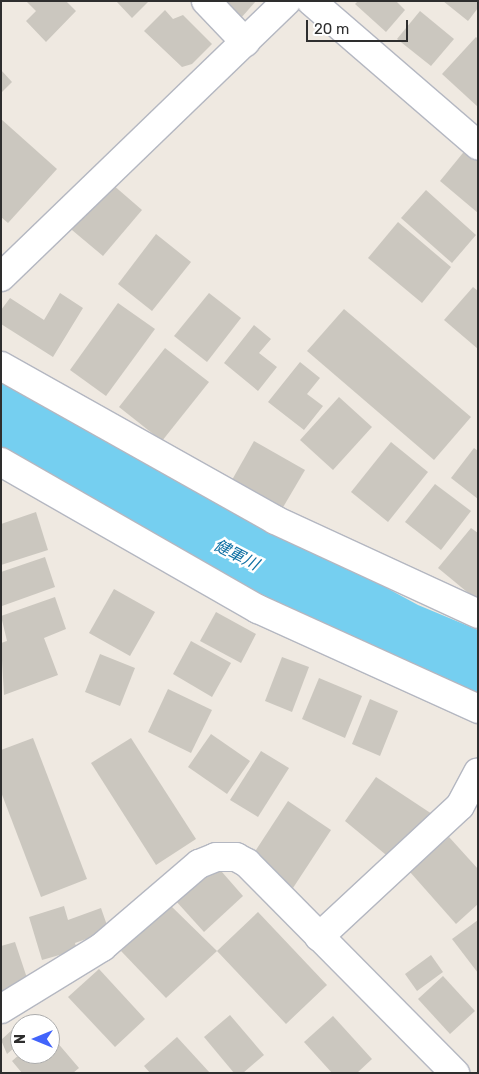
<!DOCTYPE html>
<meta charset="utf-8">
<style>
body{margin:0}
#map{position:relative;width:479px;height:1074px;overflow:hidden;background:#efe9e1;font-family:Rubik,"Noto Sans JP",sans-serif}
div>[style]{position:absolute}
.water>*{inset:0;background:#75cff0}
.building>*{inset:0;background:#cbc7bf}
.roads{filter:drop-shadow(1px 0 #b4b7c1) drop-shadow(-1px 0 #b4b7c1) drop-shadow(0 1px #b4b7c1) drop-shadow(0 -1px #b4b7c1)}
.minor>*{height:28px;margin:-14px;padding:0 14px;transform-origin:14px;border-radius:14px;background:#fff}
span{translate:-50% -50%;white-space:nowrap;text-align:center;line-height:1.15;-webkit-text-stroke:5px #fff;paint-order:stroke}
.water-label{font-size:16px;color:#0d6fa3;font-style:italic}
.frame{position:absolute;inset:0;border:2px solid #2e2e2e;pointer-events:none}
.north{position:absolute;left:10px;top:1014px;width:50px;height:50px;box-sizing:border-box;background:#fff;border:1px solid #ababab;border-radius:50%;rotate:270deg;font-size:14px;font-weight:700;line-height:20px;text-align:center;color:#2e2e2e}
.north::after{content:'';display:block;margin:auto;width:18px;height:22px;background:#4264fb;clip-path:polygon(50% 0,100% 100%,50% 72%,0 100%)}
.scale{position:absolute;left:306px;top:20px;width:102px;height:22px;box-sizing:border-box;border:2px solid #2e2e2e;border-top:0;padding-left:6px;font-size:15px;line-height:18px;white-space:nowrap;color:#2e2e2e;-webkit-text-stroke:4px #fff;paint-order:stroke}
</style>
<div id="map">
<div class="water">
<i style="clip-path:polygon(1px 379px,418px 605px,478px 630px,478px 699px,268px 602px,1px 454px)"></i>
</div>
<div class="building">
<i style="clip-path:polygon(26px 1px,66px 1px,76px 11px,46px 42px,26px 21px,36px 11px)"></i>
<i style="clip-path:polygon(116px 1px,149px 1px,132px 18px)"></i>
<i style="clip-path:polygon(223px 1px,256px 1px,241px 18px)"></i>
<i style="clip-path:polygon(358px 1px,396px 1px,405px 10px,386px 32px,355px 4px)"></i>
<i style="clip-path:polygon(443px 1px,478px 1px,478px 8px,468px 21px)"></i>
<i style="clip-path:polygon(165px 10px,173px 19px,183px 15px,212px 44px,192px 64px,182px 67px,144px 31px)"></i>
<i style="clip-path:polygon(420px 11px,454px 39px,431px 66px,397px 39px)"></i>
<i style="clip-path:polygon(476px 37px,478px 39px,478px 107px,442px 74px)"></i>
<i style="clip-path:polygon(1px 70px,12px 82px,1px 93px)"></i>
<i style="clip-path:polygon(1px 119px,57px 169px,8px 223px,1px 217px)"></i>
<i style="clip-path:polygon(467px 148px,478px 157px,478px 213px,440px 181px)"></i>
<i style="clip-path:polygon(105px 178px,142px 210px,103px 256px,66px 225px)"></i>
<i style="clip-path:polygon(426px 190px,476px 235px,452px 263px,401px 218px)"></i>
<i style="clip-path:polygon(398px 222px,451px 267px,422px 303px,368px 258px)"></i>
<i style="clip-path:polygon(156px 234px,191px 262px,152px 311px,118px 284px)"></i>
<i style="clip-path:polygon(473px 287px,478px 291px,478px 349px,444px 320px)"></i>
<i style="clip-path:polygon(60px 293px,83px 308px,53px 357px,1px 324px,1px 310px,10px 298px,44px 320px)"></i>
<i style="clip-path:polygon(209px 293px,241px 318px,207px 362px,174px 336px)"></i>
<i style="clip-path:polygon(118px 303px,155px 329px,106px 396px,70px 370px)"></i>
<i style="clip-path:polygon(344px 309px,471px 417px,434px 460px,307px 351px)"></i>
<i style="clip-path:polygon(254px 325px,271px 339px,259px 353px,277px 367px,258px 391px,224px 363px)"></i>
<i style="clip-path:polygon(165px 348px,209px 382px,162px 441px,119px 407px)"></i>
<i style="clip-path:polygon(300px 362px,320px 378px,307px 394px,323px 406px,304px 430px,268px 402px)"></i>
<i style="clip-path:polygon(339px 397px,372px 427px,333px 470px,300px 440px)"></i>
<i style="clip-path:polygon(254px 441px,305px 470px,282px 509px,232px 480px)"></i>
<i style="clip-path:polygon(391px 442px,428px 472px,388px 522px,351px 492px)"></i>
<i style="clip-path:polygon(474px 448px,478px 451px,478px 499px,451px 478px)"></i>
<i style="clip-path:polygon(435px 484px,471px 511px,441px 550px,405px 522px)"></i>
<i style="clip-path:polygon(36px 512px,48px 550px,1px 565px,1px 524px)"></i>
<i style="clip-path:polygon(471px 528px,478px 533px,478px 601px,438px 568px)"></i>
<i style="clip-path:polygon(45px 557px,55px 587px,2px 606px,1px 572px)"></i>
<i style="clip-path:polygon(114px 589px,155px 612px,130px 656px,89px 633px)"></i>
<i style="clip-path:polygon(55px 597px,66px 629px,44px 638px,58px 675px,4px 695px,1px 643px,7px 641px,1px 616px)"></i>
<i style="clip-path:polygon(216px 612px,256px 634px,241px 663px,200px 641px)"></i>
<i style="clip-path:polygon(191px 641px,231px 663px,212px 697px,173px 674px)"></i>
<i style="clip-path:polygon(100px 654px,135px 668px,120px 706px,85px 692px)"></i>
<i style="clip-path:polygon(282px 657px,309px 667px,292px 712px,265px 701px)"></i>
<i style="clip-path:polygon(319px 678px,362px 696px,345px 738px,302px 719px)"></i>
<i style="clip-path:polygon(168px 689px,212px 710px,191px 753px,148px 732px)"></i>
<i style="clip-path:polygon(370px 699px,398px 711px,380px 756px,352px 744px)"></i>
<i style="clip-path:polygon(211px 734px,250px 761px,227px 794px,188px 767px)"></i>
<i style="clip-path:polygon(33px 738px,87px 879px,41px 897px,1px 792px,1px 750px)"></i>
<i style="clip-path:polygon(131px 738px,196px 839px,156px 865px,91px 763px)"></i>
<i style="clip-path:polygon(261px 751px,289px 768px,258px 817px,230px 800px)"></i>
<i style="clip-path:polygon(376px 777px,432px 814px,391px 859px,345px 821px)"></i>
<i style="clip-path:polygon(288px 801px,331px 830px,293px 888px,250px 859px)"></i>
<i style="clip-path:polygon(449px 837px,478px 869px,478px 904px,456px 924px,410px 872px)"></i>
<i style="clip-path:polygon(215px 864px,243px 896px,204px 932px,175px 900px)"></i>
<i style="clip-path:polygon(169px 904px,217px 951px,166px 998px,121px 951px)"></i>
<i style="clip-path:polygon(64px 906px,68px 920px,101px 908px,109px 931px,75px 943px,77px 950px,42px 960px,29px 917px)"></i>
<i style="clip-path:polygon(258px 912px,327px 985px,286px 1024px,217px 951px)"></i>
<i style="clip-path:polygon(478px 920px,478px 973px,452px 939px)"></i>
<i style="clip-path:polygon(15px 942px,29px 984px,1px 994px,1px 946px)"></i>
<i style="clip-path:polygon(431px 955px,443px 972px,417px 991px,405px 974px)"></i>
<i style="clip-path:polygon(99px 969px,145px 1019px,115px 1047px,68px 997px)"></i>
<i style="clip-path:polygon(443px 976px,475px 1011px,450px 1034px,418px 999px)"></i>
<i style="clip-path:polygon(230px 1015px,264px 1055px,243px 1073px,234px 1073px,204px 1037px)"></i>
<i style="clip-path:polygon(333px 1016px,372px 1059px,357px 1073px,332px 1073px,304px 1042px)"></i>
<i style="clip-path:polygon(24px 1019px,28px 1024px,20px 1024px,20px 1043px,7px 1054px,1px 1040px)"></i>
<i style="clip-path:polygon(50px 1034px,79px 1068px,73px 1073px,22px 1073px,12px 1061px,20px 1054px,50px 1054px)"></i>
<i style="clip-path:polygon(177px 1037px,210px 1073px,150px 1073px,144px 1066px)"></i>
</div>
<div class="roads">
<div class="minor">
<i style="left:206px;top:1px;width:57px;rotate:46.4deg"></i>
<i style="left:311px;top:1px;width:221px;rotate:40.8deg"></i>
<i style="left:1px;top:277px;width:397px;rotate:-44deg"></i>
<i style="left:1px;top:366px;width:314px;rotate:29.3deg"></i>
<i style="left:275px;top:520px;width:224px;rotate:24.8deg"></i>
<i style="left:1px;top:462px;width:296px;rotate:29.8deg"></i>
<i style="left:258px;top:609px;width:242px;rotate:24.4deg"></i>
<i style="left:319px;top:937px;width:192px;rotate:-42.9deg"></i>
<i style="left:460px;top:806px;width:38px;rotate:-62deg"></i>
<i style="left:1px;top:1009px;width:119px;rotate:-31.5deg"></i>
<i style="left:102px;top:947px;width:128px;rotate:-40.6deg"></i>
<i style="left:199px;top:864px;width:18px;rotate:-22deg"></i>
<i style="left:216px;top:857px;width:20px"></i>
<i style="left:236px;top:857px;width:13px;rotate:29deg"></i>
<i style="left:247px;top:863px;width:296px;rotate:45.3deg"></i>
</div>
</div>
<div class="water-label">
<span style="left:236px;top:555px;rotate:27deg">健軍川</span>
</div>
<div class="frame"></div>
<div class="north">N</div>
<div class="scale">20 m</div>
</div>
